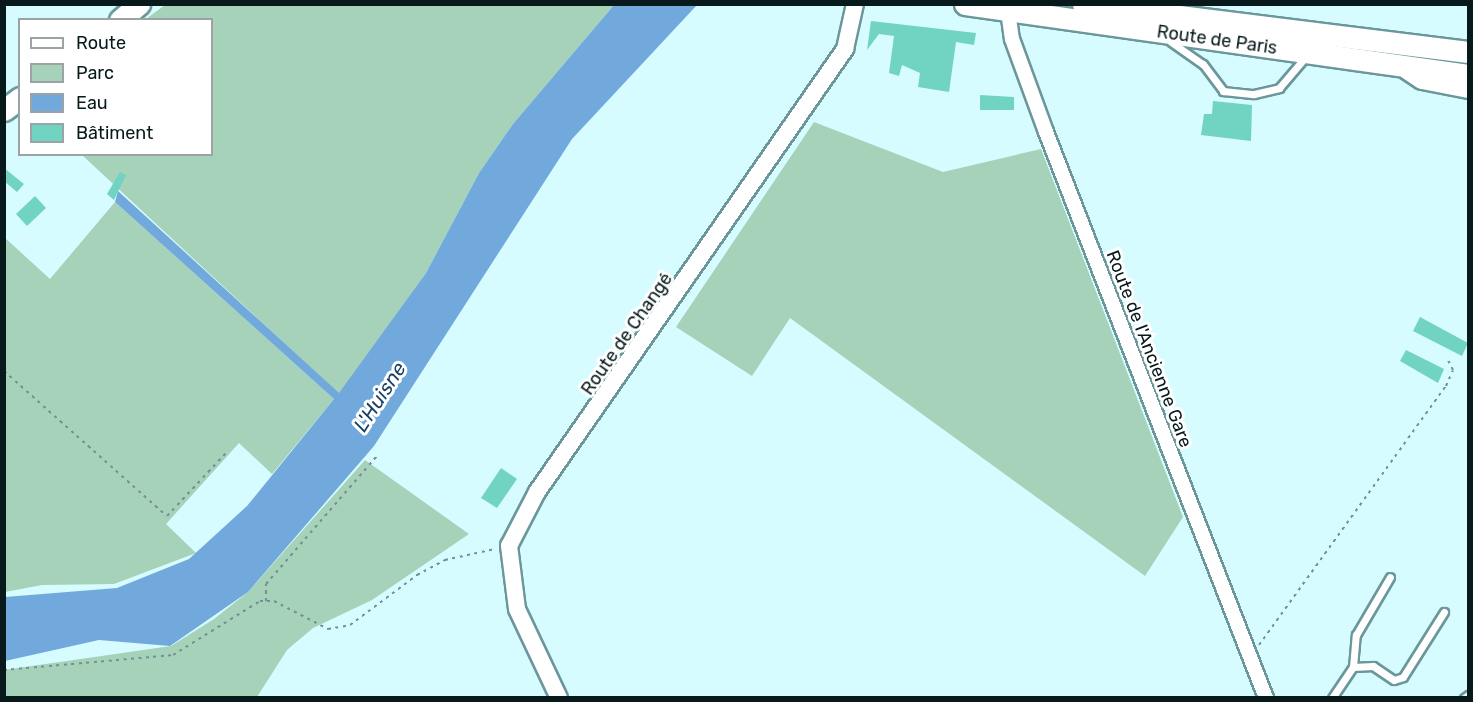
<!DOCTYPE html>
<meta charset="utf-8">
<style>
body{margin:0}
#map{position:relative;width:1473px;height:702px;overflow:hidden;background:#d6fcff;font-family:Rubik,sans-serif}
div>[style]{position:absolute}
.green>*{inset:0;background:#a5d2b8}
.water>*{inset:0;background:#71a9dd}
.building>*{inset:0;background:#71d3c2}
.path>*{height:2px;margin-top:-1px;transform-origin:0;background:repeating-linear-gradient(90deg,#749093 0 3px,transparent 0 7.5px)}
.roads{filter:drop-shadow(2px 0 #6b979b) drop-shadow(-2px 0 #6b979b) drop-shadow(0 2px #6b979b) drop-shadow(0 -2px #6b979b)}
.service>*{height:7px;margin:-3.5px;padding:0 3.5px;transform-origin:3.5px;border-radius:3.5px;background:#fff}
.minor>*{height:14px;margin:-7px;padding:0 7px;transform-origin:7px;border-radius:7px;background:#fff}
.tertiary>*{height:16px;margin:-8px;padding:0 8px;transform-origin:8px;border-radius:8px;background:#fff}
.primary>*{height:21px;margin:-10.5px;padding:0 10.5px;transform-origin:10.5px;border-radius:10.5px;background:#fff}
.trunk>*{height:21px;margin:-10.5px;padding:0 10.5px;transform-origin:10.5px;border-radius:10.5px;background:#fff}
span{translate:-50% -50%;white-space:nowrap;text-align:center;line-height:1.15;-webkit-text-stroke:6px #fff;paint-order:stroke}
.street-label{font-size:18px;color:#07191b}
.water-label{font-size:20px;color:#174063;font-style:italic}
.frame{position:absolute;inset:0;border:6px solid #07191b;pointer-events:none}
.legend{position:absolute;left:18px;top:18px;width:195px;height:138px;box-sizing:border-box;background:#fff;border:2px solid #9ca3a4;margin:0;padding:8px 10px;list-style:none;font-size:18px;color:#07191b}
.legend li{display:flex;align-items:center;gap:12px;height:30px}
.legend b{width:30px;border:2px solid #9ca3a4}
</style>
<div id="map">
<div class="green">
<i style="clip-path:polygon(165px 5px,614px 5px,513px 124px,479px 173px,426px 273px,339px 394px,82px 155px,212px 154px,212px 20px,146px 19px)"></i>
<i style="clip-path:polygon(814px 122px,943px 172px,1041px 149px,1183px 517px,1145px 576px,790px 318px,752px 376px,676px 327px)"></i>
<i style="clip-path:polygon(115px 202px,334px 399px,272px 474px,239px 443px,166px 524px,196px 553px,114px 584px,42px 585px,5px 592px,4px 237px,50px 279px)"></i>
<i style="clip-path:polygon(365px 460px,469px 534px,372px 600px,313px 628px,287px 650px,257px 697px,5px 697px,4px 670px,171px 646px,214px 619px,248px 592px)"></i>
</div>
<div class="water">
<i style="clip-path:polygon(614px 5px,697px 5px,572px 139px,374px 446px,248px 592px,170px 646px,99px 640px,5px 661px,5px 597px,117px 588px,189px 559px,247px 506px,334px 399px,115px 202px,118px 191px,339px 393px,426px 273px,479px 173px,513px 124px)"></i>
</div>
<div class="building">
<i style="clip-path:polygon(871px 21px,976px 33px,974px 45px,956px 42px,949px 92px,918px 87px,920px 73px,902px 65px,899px 76px,889px 73px,894px 36px,879px 34px,867px 50px)"></i>
<i style="clip-path:polygon(980px 95px,1014px 97px,1014px 110px,980px 110px)"></i>
<i style="clip-path:polygon(1213px 101px,1252px 105px,1251px 141px,1201px 135px,1204px 114px,1212px 114px)"></i>
<i style="clip-path:polygon(4px 168px,24px 184px,17px 192px,4px 181px)"></i>
<i style="clip-path:polygon(120px 172px,126px 175px,114px 200px,107px 194px)"></i>
<i style="clip-path:polygon(35px 196px,46px 208px,27px 226px,16px 214px)"></i>
<i style="clip-path:polygon(1420px 317px,1468px 343px,1462px 356px,1413px 331px)"></i>
<i style="clip-path:polygon(1406px 350px,1444px 369px,1438px 383px,1400px 361px)"></i>
<i style="clip-path:polygon(501px 468px,517px 479px,497px 508px,481px 498px)"></i>
</div>
<div class="path">
<i style="left:4px;top:371px;width:218px;rotate:41.7deg"></i>
<i style="left:167px;top:516px;width:86px;rotate:-46.9deg"></i>
<i style="left:266px;top:601px;width:17px;rotate:-90deg"></i>
<i style="left:266px;top:584px;width:169px;rotate:-49.1deg"></i>
<i style="left:1259px;top:645px;width:319px;rotate:-54.2deg"></i>
<i style="left:1446px;top:386px;width:17px;rotate:-66deg"></i>
<i style="left:1453px;top:370px;width:13px;rotate:-117deg"></i>
<i style="left:4px;top:670px;width:170px;rotate:-5.1deg"></i>
<i style="left:173px;top:655px;width:102px;rotate:-31.8deg"></i>
<i style="left:260px;top:601px;width:14px"></i>
<i style="left:274px;top:601px;width:61px;rotate:27.4deg"></i>
<i style="left:328px;top:629px;width:22px;rotate:-10deg"></i>
<i style="left:350px;top:625px;width:84px;rotate:-36.7deg"></i>
<i style="left:417px;top:575px;width:32px;rotate:-28deg"></i>
<i style="left:445px;top:560px;width:51px;rotate:-12.4deg"></i>
</div>
<div class="roads">
<div class="service">
<i style="left:1171px;top:42px;width:39px;rotate:35deg"></i>
<i style="left:1203px;top:64px;width:34px;rotate:53deg"></i>
<i style="left:1223px;top:91px;width:31px;rotate:6deg"></i>
<i style="left:1254px;top:94px;width:26px;rotate:-13deg"></i>
<i style="left:1279px;top:88px;width:45px;rotate:-49.5deg"></i>
<i style="left:1353px;top:667px;width:20px;rotate:-3deg"></i>
<i style="left:1373px;top:666px;width:25px;rotate:34deg"></i>
<i style="left:1394px;top:680px;width:9px;rotate:-18deg"></i>
<i style="left:1403px;top:677px;width:77px;rotate:-57.8deg"></i>
<i style="left:1332px;top:698px;width:37px;rotate:-56deg"></i>
<i style="left:1353px;top:667px;width:32px;rotate:-85deg"></i>
<i style="left:1356px;top:635px;width:67px;rotate:-59.6deg"></i>
<i style="left:1464px;top:698px;width:5px;rotate:-37deg"></i>
</div>
<div class="minor">
<i style="left:1008px;top:11px;width:28px;rotate:82deg"></i>
<i style="left:1012px;top:39px;width:99px;rotate:69.9deg"></i>
<i style="left:1046px;top:132px;width:607px;rotate:68.76deg"></i>
</div>
<div class="tertiary">
<i style="left:559px;top:698px;width:98px;rotate:-115.3deg"></i>
<i style="left:517px;top:609px;width:64px;rotate:-97.2deg"></i>
<i style="left:509px;top:546px;width:61px;rotate:-62.6deg"></i>
<i style="left:537px;top:492px;width:540px;rotate:-55.19deg"></i>
<i style="left:845px;top:49px;width:46px;rotate:-77.5deg"></i>
</div>
<div class="primary">
<i style="left:965px;top:4px;width:508px;rotate:8.03deg"></i>
<i style="left:1083px;top:4px;width:388px;rotate:7.1deg"></i>
<i style="left:120px;top:20px;width:25px;rotate:-40deg"></i>
<i style="left:4px;top:110px;width:20px;rotate:-37deg"></i>
</div>
<div class="trunk">
<i style="left:1407px;top:68px;width:18px;rotate:34deg"></i>
<i style="left:1422px;top:78px;width:47px;rotate:11.1deg"></i>
</div>
</div>
<div class="street-label">
<span style="left:1217px;top:40px;rotate:8deg">Route de Paris</span>
<span style="left:627px;top:334px;rotate:-55deg">Route de Changé</span>
<span style="left:1149px;top:349px;rotate:69deg">Route de l'Ancienne Gare</span>
</div>
<div class="water-label">
<span style="left:380px;top:397px;rotate:-57deg">L'Huisne</span>
</div>
<div class="frame"></div>
<ul class="legend">
<li><b style="height:8px;background:#fff"></b>Route</li>
<li><b style="height:16px;background:#a5d2b8"></b>Parc</li>
<li><b style="height:16px;background:#71a9dd"></b>Eau</li>
<li><b style="height:16px;background:#71d3c2"></b>Bâtiment</li>
</ul>
</div>
